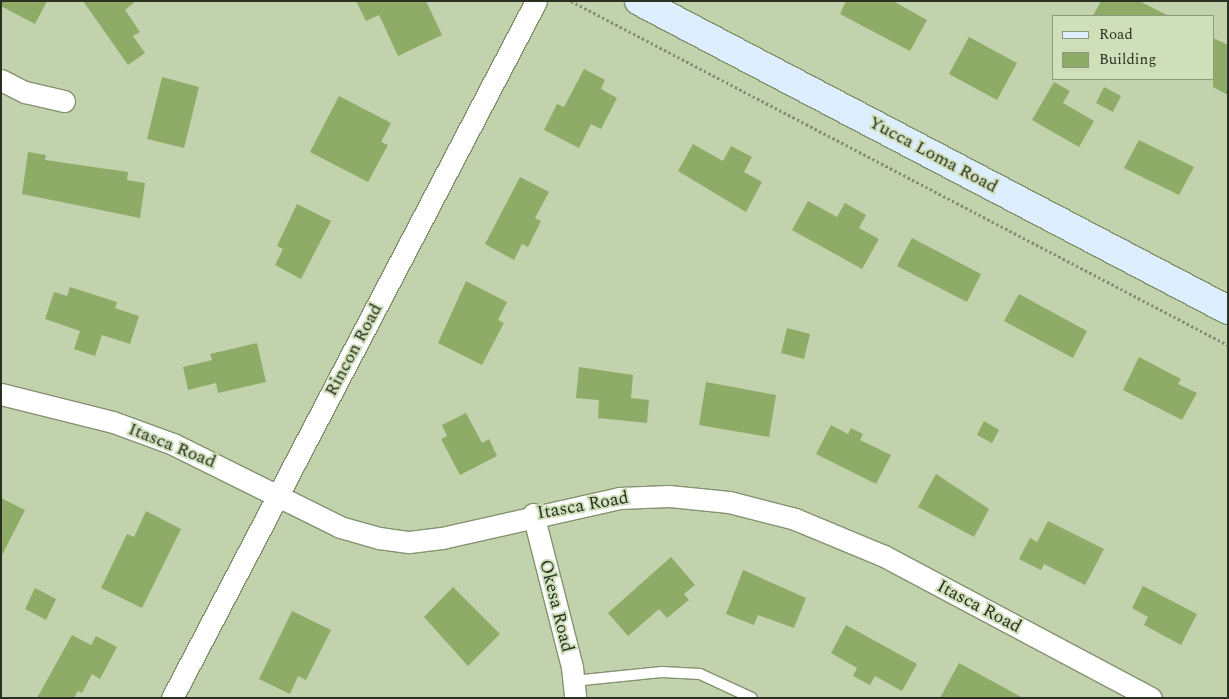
<!DOCTYPE html>
<style>
body{margin:0}
#map{position:relative;width:1229px;height:699px;overflow:hidden;background:#c2d2ad;font-family:Spectral,serif}
div>[style]{position:absolute}
.building>*{inset:0;background:#8fab68}
.path>*{height:3px;margin-top:-1.5px;transform-origin:0;background:repeating-linear-gradient(90deg,#828e73 0 2.5px,transparent 0 5px)}
.roads{filter:drop-shadow(1px 0 #83926f) drop-shadow(-1px 0 #83926f) drop-shadow(0 1px #83926f) drop-shadow(0 -1px #83926f)}
.service>*{height:10px;margin:-5px;padding:0 5px;transform-origin:5px;border-radius:5px;background:#fff}
.minor>*{height:21px;margin:-10.5px;padding:0 10.5px;transform-origin:10.5px;border-radius:10.5px;background:#fff}
.secondary>*{height:28px;margin:-14px;padding:0 14px;transform-origin:14px;border-radius:14px;background:#ddefff}
span{translate:-50% -50%;white-space:nowrap;text-align:center;line-height:1.15;-webkit-text-stroke:4px #cfdfba;paint-order:stroke}
.street-label{font-size:18px;color:#2a3122}
.frame{position:absolute;inset:0;border:2px solid #2a3122;pointer-events:none}
.legend{position:absolute;left:1052px;top:15px;width:162px;height:65px;box-sizing:border-box;background:#cfdfba;border:1px solid #8d997d;margin:0;padding:6px 9px;list-style:none;font-size:15px;color:#2a3122}
.legend li{display:flex;align-items:center;gap:10px;height:25px}
.legend b{width:25px;border:1px solid #8d997d}
</style>
<div id="map">
<div class="building">
<i style="clip-path:polygon(1px 1px,47px 1px,35px 24px,1px 6px)"></i>
<i style="clip-path:polygon(83px 1px,136px 1px,125px 10px,140px 32px,133px 36px,145px 53px,128px 65px)"></i>
<i style="clip-path:polygon(356px 1px,426px 1px,442px 35px,398px 56px,379px 15px,366px 21px)"></i>
<i style="clip-path:polygon(846px 1px,893px 1px,927px 20px,910px 51px,840px 14px)"></i>
<i style="clip-path:polygon(1101px 1px,1139px 1px,1169px 16px,1093px 16px)"></i>
<i style="clip-path:polygon(969px 37px,1017px 63px,997px 100px,949px 74px)"></i>
<i style="clip-path:polygon(1213px 38px,1228px 45px,1228px 95px,1213px 87px)"></i>
<i style="clip-path:polygon(584px 69px,605px 80px,601px 89px,617px 98px,601px 129px,591px 124px,579px 148px,544px 130px,557px 104px,564px 107px)"></i>
<i style="clip-path:polygon(162px 77px,199px 87px,184px 148px,147px 139px)"></i>
<i style="clip-path:polygon(1054px 82px,1070px 91px,1063px 103px,1094px 121px,1079px 147px,1032px 120px)"></i>
<i style="clip-path:polygon(1104px 87px,1121px 96px,1113px 112px,1096px 103px)"></i>
<i style="clip-path:polygon(339px 96px,391px 123px,381px 142px,388px 145px,368px 182px,310px 152px)"></i>
<i style="clip-path:polygon(1139px 140px,1194px 167px,1179px 195px,1124px 168px)"></i>
<i style="clip-path:polygon(693px 144px,723px 161px,731px 146px,752px 157px,744px 172px,762px 182px,746px 212px,678px 171px)"></i>
<i style="clip-path:polygon(28px 152px,46px 155px,45px 160px,128px 172px,127px 180px,145px 183px,140px 218px,22px 194px)"></i>
<i style="clip-path:polygon(520px 177px,549px 192px,535px 218px,541px 221px,528px 247px,522px 244px,514px 260px,485px 244px)"></i>
<i style="clip-path:polygon(808px 201px,837px 217px,845px 203px,866px 215px,859px 228px,879px 239px,862px 269px,792px 230px)"></i>
<i style="clip-path:polygon(297px 204px,331px 221px,301px 279px,275px 265px,283px 249px,277px 246px)"></i>
<i style="clip-path:polygon(912px 238px,981px 274px,967px 302px,897px 266px)"></i>
<i style="clip-path:polygon(466px 281px,507px 302px,498px 320px,504px 323px,482px 365px,438px 343px)"></i>
<i style="clip-path:polygon(70px 287px,117px 302px,115px 308px,139px 316px,130px 344px,102px 335px,95px 356px,74px 349px,80px 331px,45px 319px,54px 292px,67px 296px)"></i>
<i style="clip-path:polygon(1019px 294px,1087px 331px,1073px 358px,1004px 321px)"></i>
<i style="clip-path:polygon(787px 328px,810px 334px,804px 359px,781px 353px)"></i>
<i style="clip-path:polygon(257px 343px,266px 382px,218px 393px,216px 383px,188px 390px,183px 367px,212px 360px,210px 354px)"></i>
<i style="clip-path:polygon(1139px 357px,1181px 379px,1178px 384px,1197px 393px,1182px 420px,1123px 390px)"></i>
<i style="clip-path:polygon(579px 367px,633px 375px,631px 398px,649px 400px,647px 423px,598px 418px,599px 400px,576px 398px)"></i>
<i style="clip-path:polygon(706px 382px,776px 395px,769px 437px,699px 425px)"></i>
<i style="clip-path:polygon(466px 413px,482px 443px,489px 439px,497px 456px,460px 475px,441px 439px,447px 436px,442px 425px)"></i>
<i style="clip-path:polygon(984px 421px,999px 430px,992px 443px,977px 435px)"></i>
<i style="clip-path:polygon(831px 425px,848px 434px,851px 428px,863px 434px,860px 440px,891px 455px,876px 484px,816px 454px)"></i>
<i style="clip-path:polygon(936px 474px,989px 509px,974px 537px,918px 507px)"></i>
<i style="clip-path:polygon(1px 498px,25px 510px,1px 557px)"></i>
<i style="clip-path:polygon(146px 511px,181px 529px,142px 608px,101px 588px,127px 534px,134px 537px)"></i>
<i style="clip-path:polygon(1048px 521px,1104px 549px,1085px 585px,1044px 564px,1041px 570px,1019px 559px,1030px 538px,1037px 542px)"></i>
<i style="clip-path:polygon(671px 557px,695px 585px,684px 594px,689px 600px,667px 618px,659px 609px,628px 636px,608px 613px)"></i>
<i style="clip-path:polygon(743px 570px,806px 598px,794px 628px,758px 615px,754px 625px,726px 614px)"></i>
<i style="clip-path:polygon(1143px 586px,1197px 614px,1181px 645px,1144px 625px,1148px 617px,1132px 608px)"></i>
<i style="clip-path:polygon(453px 587px,500px 634px,468px 666px,424px 617px)"></i>
<i style="clip-path:polygon(35px 588px,56px 599px,46px 620px,25px 609px)"></i>
<i style="clip-path:polygon(292px 611px,331px 630px,306px 680px,298px 676px,290px 694px,259px 679px)"></i>
<i style="clip-path:polygon(846px 625px,917px 664px,902px 691px,875px 676px,870px 685px,853px 676px,857px 668px,831px 653px)"></i>
<i style="clip-path:polygon(72px 635px,91px 645px,96px 636px,117px 647px,100px 679px,92px 674px,82px 693px,78px 691px,74px 698px,37px 698px)"></i>
<i style="clip-path:polygon(959px 663px,1023px 698px,940px 698px)"></i>
</div>
<div class="path">
<i style="left:571px;top:1px;width:742px;rotate:27.64deg"></i>
</div>
<div class="roads">
<div class="service">
<i style="left:573px;top:681px;width:89px;rotate:-5.8deg"></i>
<i style="left:662px;top:672px;width:38px;rotate:3deg"></i>
<i style="left:700px;top:674px;width:57px;rotate:24.8deg"></i>
</div>
<div class="minor">
<i style="left:1px;top:80px;width:27px;rotate:27deg"></i>
<i style="left:25px;top:92px;width:40px;rotate:13deg"></i>
<i style="left:1px;top:394px;width:115px;rotate:14deg"></i>
<i style="left:113px;top:422px;width:64px;rotate:20.1deg"></i>
<i style="left:173px;top:444px;width:186px;rotate:26.4deg"></i>
<i style="left:340px;top:527px;width:41px;rotate:15.8deg"></i>
<i style="left:379px;top:538px;width:30px;rotate:8deg"></i>
<i style="left:409px;top:542px;width:33px;rotate:-7deg"></i>
<i style="left:442px;top:538px;width:181px;rotate:-12.7deg"></i>
<i style="left:619px;top:498px;width:50px;rotate:-2.3deg"></i>
<i style="left:669px;top:496px;width:60px;rotate:5.7deg"></i>
<i style="left:729px;top:502px;width:68px;rotate:14.4deg"></i>
<i style="left:795px;top:519px;width:96px;rotate:22.6deg"></i>
<i style="left:884px;top:556px;width:302px;rotate:28deg"></i>
<i style="left:533px;top:514px;width:158px;rotate:75.7deg"></i>
<i style="left:572px;top:667px;width:31px;rotate:84deg"></i>
<i style="left:172px;top:698px;width:786px;rotate:-62.42deg"></i>
</div>
<div class="secondary">
<i style="left:639px;top:1px;width:665px;rotate:27.68deg"></i>
</div>
</div>
<div class="street-label">
<span style="left:933px;top:155px;rotate:28deg">Yucca Loma Road</span>
<span style="left:354px;top:350px;rotate:-62deg">Rincon Road</span>
<span style="left:172px;top:446px;rotate:22deg">Itasca Road</span>
<span style="left:583px;top:506px;rotate:-10deg">Itasca Road</span>
<span style="left:556px;top:606px;rotate:76deg">Okesa Road</span>
<span style="left:979px;top:607px;rotate:28deg">Itasca Road</span>
</div>
<div class="frame"></div>
<ul class="legend">
<li><b style="height:6px;background:#ddefff"></b>Road</li>
<li><b style="height:14px;background:#8fab68"></b>Building</li>
</ul>
</div>
